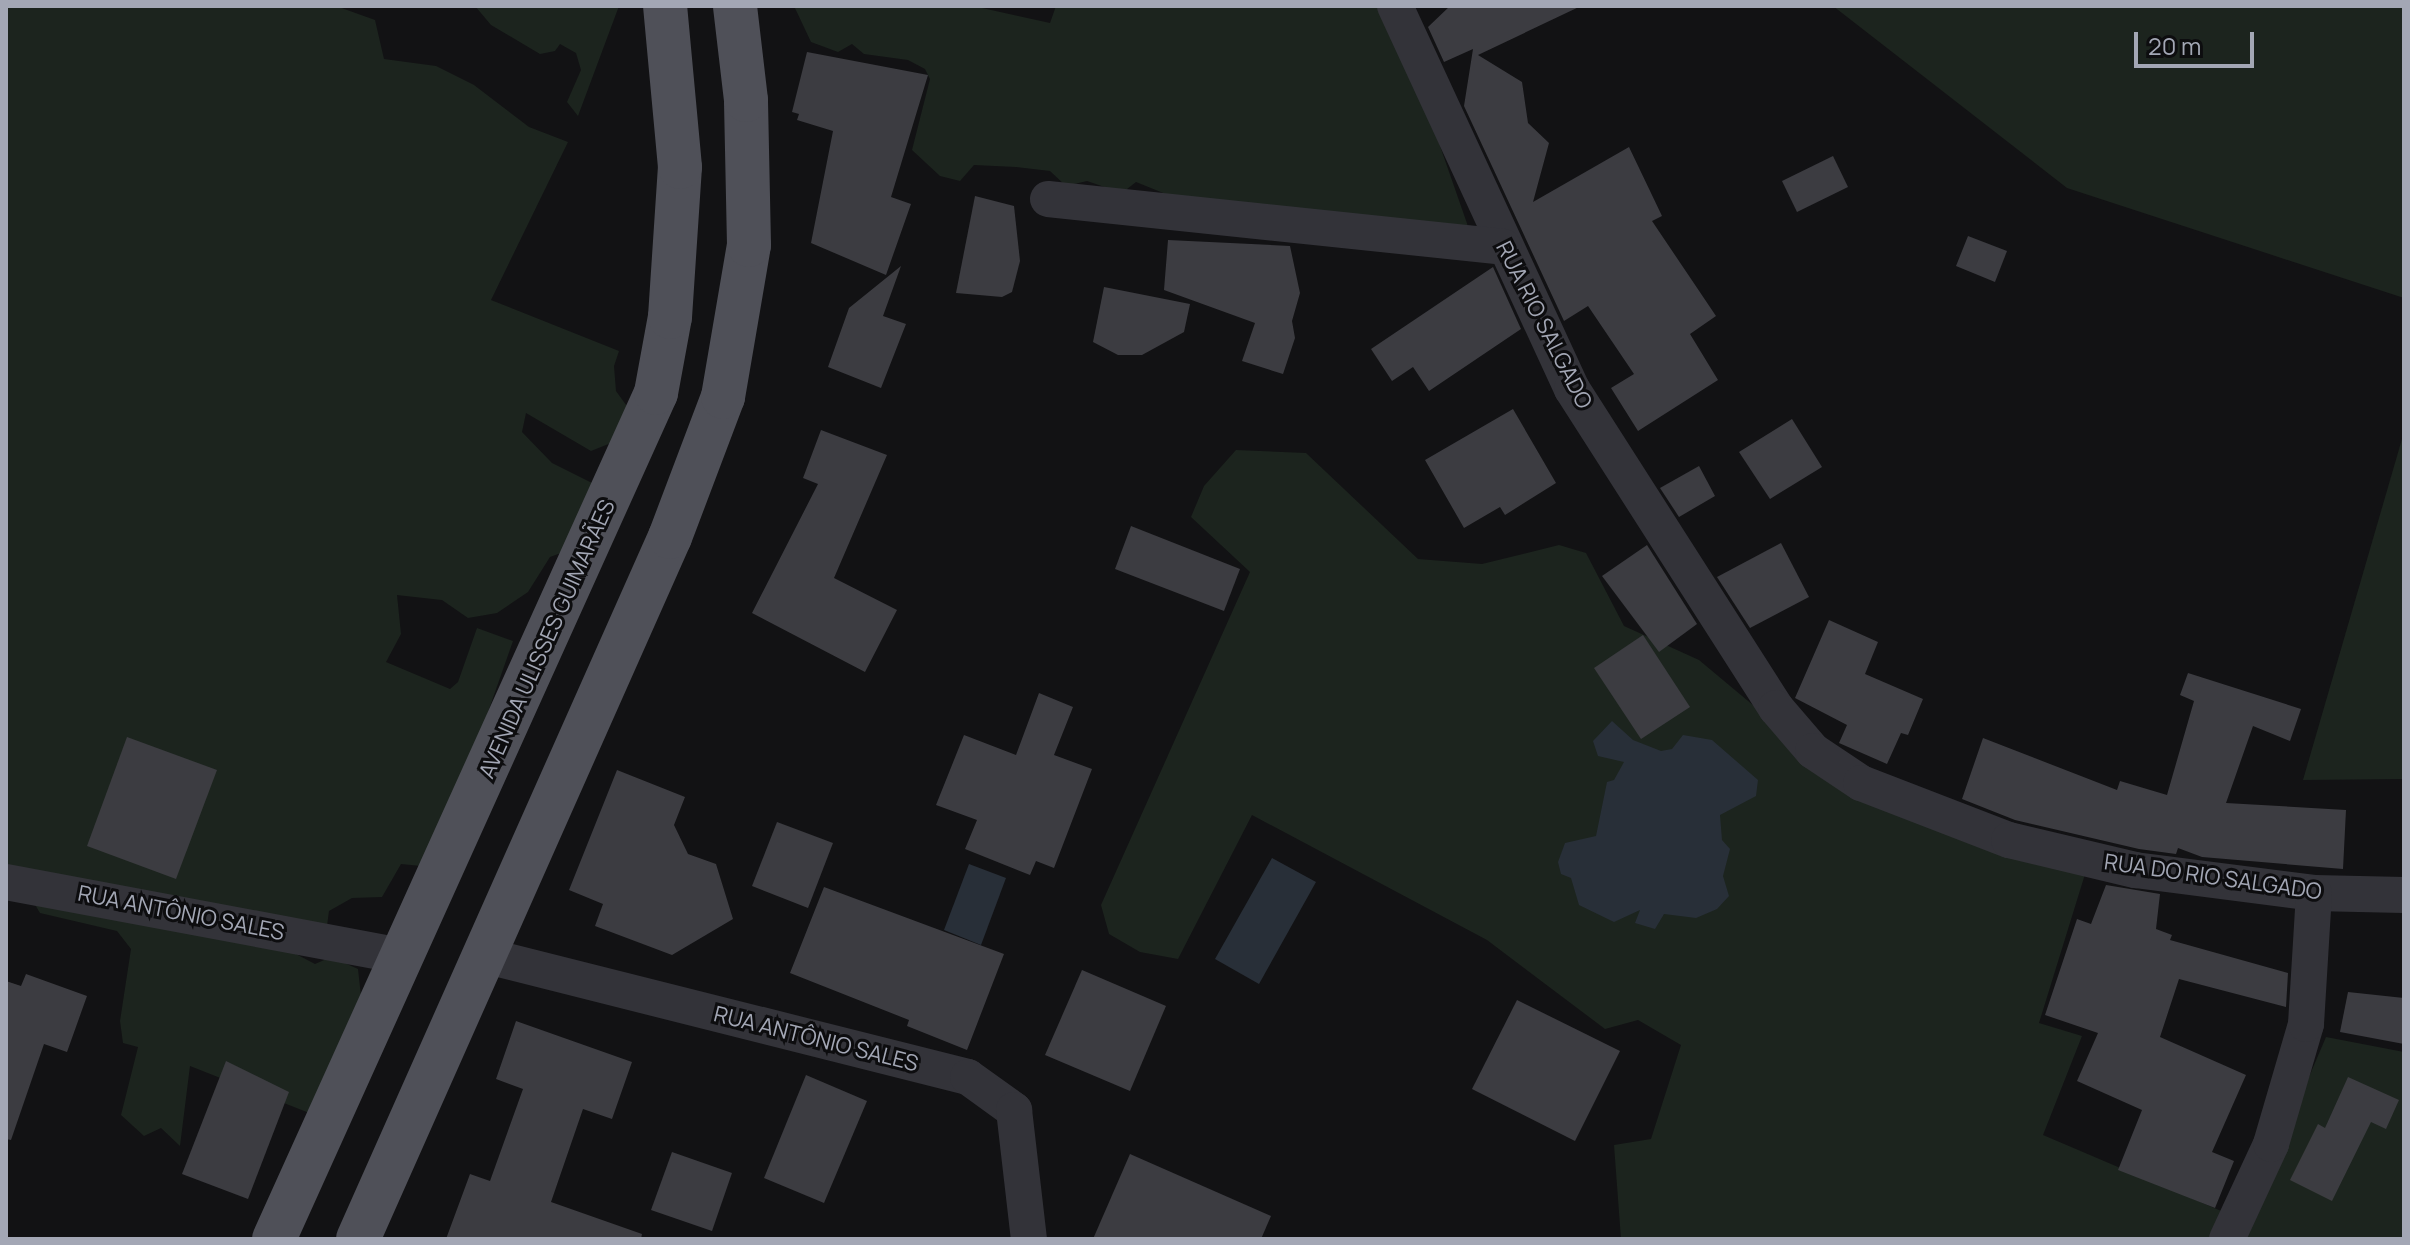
<!DOCTYPE html>
<meta charset="utf-8">
<style>
body{margin:0}
#map{position:relative;width:2410px;height:1245px;overflow:hidden;background:#121214;font-family:Manrope,sans-serif}
div>[style]{position:absolute}
.green>*{inset:0;background:#1c241e}
.water>*{inset:0;background:#282f38}
.building>*{inset:0;background:#3c3c41}
.minor>*{height:36px;margin:-18px;padding:0 18px;transform-origin:18px;border-radius:18px;background:#333339}
.primary>*{height:44px;margin:-22px;padding:0 22px;transform-origin:22px;border-radius:22px;background:#4f5058}
span{translate:-50% -50%;white-space:nowrap;text-align:center;line-height:1.15;-webkit-text-stroke:6px #0d0d0f;paint-order:stroke}
.street-label{font-size:22px;color:#a3a7b5}
.frame{position:absolute;inset:0;border:8px solid #a3a7b5;pointer-events:none}
.scale{position:absolute;left:2134px;top:32px;width:120px;height:36px;box-sizing:border-box;border:4px solid #a3a7b5;border-top:0;padding-left:10px;font-size:24px;line-height:28px;white-space:nowrap;color:#a3a7b5;-webkit-text-stroke:6px #0d0d0f;paint-order:stroke}
</style>
<div id="map">
<div class="green">
<i style="clip-path:polygon(6px 6px,336px 6px,375px 20px,384px 59px,436px 66px,474px 85px,529px 127px,568px 142px,491px 300px,619px 351px,614px 366px,616px 391px,629px 409px,616px 441px,591px 451px,526px 413px,522px 432px,552px 463px,594px 484px,569px 550px,550px 557px,528px 592px,497px 613px,468px 618px,442px 600px,397px 595px,401px 634px,386px 662px,450px 689px,458px 682px,477px 628px,513px 641px,443px 840px,421px 866px,401px 864px,382px 897px,352px 898px,329px 911px,327px 926px,294px 953px,315px 964px,331px 957px,358px 969px,361px 996px,322px 1118px,190px 1066px,180px 1146px,161px 1128px,144px 1136px,121px 1115px,138px 1047px,123px 1043px,120px 1021px,131px 949px,117px 931px,40px 913px,28px 893px,6px 891px)"></i>
<i style="clip-path:polygon(475px 6px,619px 6px,578px 116px,567px 102px,581px 70px,576px 53px,560px 44px,555px 51px,540px 54px,491px 25px)"></i>
<i style="clip-path:polygon(794px 6px,973px 6px,1050px 23px,1056px 6px,1379px 6px,1432px 123px,1470px 232px,1193px 205px,1136px 182px,1122px 193px,1087px 181px,1066px 186px,1050px 171px,1016px 167px,974px 165px,960px 181px,940px 176px,912px 150px,930px 79px,925px 69px,908px 60px,864px 54px,852px 44px,838px 52px,811px 42px)"></i>
<i style="clip-path:polygon(1833px 6px,2404px 6px,2404px 298px,2067px 188px)"></i>
<i style="clip-path:polygon(2404px 432px,2404px 779px,2303px 780px)"></i>
<i style="clip-path:polygon(1236px 450px,1306px 453px,1418px 559px,1482px 564px,1559px 545px,1586px 553px,1624px 626px,1699px 660px,1778px 726px,2086px 871px,2039px 1023px,2082px 1036px,2043px 1135px,2226px 1213px,2214px 1239px,1621px 1239px,1614px 1145px,1651px 1139px,1681px 1045px,1638px 1020px,1605px 1029px,1487px 940px,1252px 815px,1178px 959px,1140px 952px,1109px 934px,1101px 905px,1250px 572px,1191px 517px,1204px 486px)"></i>
<i style="clip-path:polygon(2326px 1037px,2404px 1052px,2404px 1239px,2240px 1239px)"></i>
</div>
<div class="water">
<i style="clip-path:polygon(1612px 721px,1633px 740px,1661px 751px,1672px 749px,1683px 735px,1712px 740px,1758px 780px,1756px 796px,1720px 815px,1722px 840px,1730px 849px,1723px 876px,1729px 896px,1717px 909px,1696px 918px,1664px 914px,1655px 929px,1635px 923px,1640px 910px,1614px 922px,1579px 905px,1571px 878px,1561px 874px,1558px 862px,1565px 843px,1596px 836px,1607px 782px,1614px 780px,1624px 762px,1598px 756px,1593px 741px)"></i>
<i style="clip-path:polygon(1272px 858px,1316px 882px,1259px 984px,1215px 959px)"></i>
<i style="clip-path:polygon(969px 864px,1006px 878px,981px 945px,944px 930px)"></i>
</div>
<div class="building">
<i style="clip-path:polygon(1450px 6px,1581px 6px,1478px 55px,1522px 82px,1528px 123px,1549px 143px,1533px 202px,1629px 147px,1662px 216px,1652px 221px,1716px 316px,1690px 334px,1718px 380px,1638px 431px,1611px 388px,1634px 374px,1588px 306px,1564px 321px,1464px 106px,1473px 49px,1444px 62px,1428px 27px)"></i>
<i style="clip-path:polygon(807px 52px,928px 75px,891px 197px,911px 204px,886px 275px,811px 243px,833px 131px,797px 120px,799px 114px,792px 112px)"></i>
<i style="clip-path:polygon(1833px 156px,1848px 187px,1797px 212px,1782px 181px)"></i>
<i style="clip-path:polygon(975px 196px,1014px 206px,1020px 261px,1012px 292px,1002px 297px,956px 293px)"></i>
<i style="clip-path:polygon(1968px 236px,2007px 251px,1995px 282px,1956px 266px)"></i>
<i style="clip-path:polygon(1168px 240px,1290px 246px,1300px 293px,1292px 321px,1295px 338px,1283px 374px,1242px 361px,1255px 323px,1164px 290px)"></i>
<i style="clip-path:polygon(901px 266px,883px 316px,906px 324px,881px 388px,828px 367px,849px 308px)"></i>
<i style="clip-path:polygon(1493px 267px,1521px 329px,1429px 391px,1413px 367px,1392px 381px,1371px 349px)"></i>
<i style="clip-path:polygon(1104px 287px,1190px 304px,1184px 332px,1142px 355px,1118px 355px,1093px 342px)"></i>
<i style="clip-path:polygon(1513px 409px,1556px 483px,1505px 515px,1500px 507px,1464px 528px,1425px 460px)"></i>
<i style="clip-path:polygon(1792px 419px,1822px 467px,1770px 499px,1739px 452px)"></i>
<i style="clip-path:polygon(821px 430px,887px 455px,834px 578px,897px 610px,865px 672px,752px 613px,818px 484px,803px 478px)"></i>
<i style="clip-path:polygon(1699px 466px,1715px 496px,1679px 517px,1660px 488px)"></i>
<i style="clip-path:polygon(1131px 526px,1240px 569px,1224px 611px,1115px 569px)"></i>
<i style="clip-path:polygon(1781px 543px,1809px 597px,1750px 628px,1717px 577px)"></i>
<i style="clip-path:polygon(1647px 545px,1697px 624px,1659px 652px,1602px 576px)"></i>
<i style="clip-path:polygon(1829px 620px,1878px 642px,1865px 674px,1923px 699px,1908px 735px,1901px 733px,1887px 764px,1839px 743px,1847px 725px,1795px 698px)"></i>
<i style="clip-path:polygon(1643px 635px,1690px 707px,1641px 739px,1594px 668px)"></i>
<i style="clip-path:polygon(2188px 673px,2301px 709px,2290px 741px,2253px 726px,2226px 803px,2346px 810px,2343px 869px,2202px 857px,2178px 848px,2176px 854px,2139px 849px,2015px 820px,1962px 799px,1983px 738px,2117px 790px,2120px 781px,2167px 795px,2194px 701px,2180px 695px)"></i>
<i style="clip-path:polygon(1039px 693px,1073px 707px,1054px 755px,1092px 769px,1054px 868px,1036px 861px,1030px 875px,965px 849px,977px 820px,936px 805px,964px 735px,1016px 755px)"></i>
<i style="clip-path:polygon(127px 737px,217px 770px,176px 879px,87px 846px)"></i>
<i style="clip-path:polygon(617px 770px,685px 797px,674px 825px,688px 854px,716px 864px,733px 919px,672px 955px,595px 926px,603px 904px,569px 890px)"></i>
<i style="clip-path:polygon(777px 822px,833px 843px,808px 908px,752px 886px)"></i>
<i style="clip-path:polygon(2106px 885px,2160px 894px,2156px 929px,2172px 935px,2170px 940px,2288px 973px,2286px 1007px,2179px 979px,2160px 1037px,2246px 1075px,2212px 1152px,2234px 1161px,2215px 1208px,2118px 1170px,2142px 1110px,2077px 1081px,2098px 1033px,2045px 1015px,2077px 919px,2091px 924px)"></i>
<i style="clip-path:polygon(824px 887px,1004px 954px,967px 1050px,907px 1026px,909px 1020px,790px 973px)"></i>
<i style="clip-path:polygon(1082px 970px,1166px 1006px,1130px 1091px,1045px 1055px)"></i>
<i style="clip-path:polygon(26px 974px,87px 996px,67px 1052px,44px 1044px,11px 1140px,6px 1139px,6px 981px,21px 986px)"></i>
<i style="clip-path:polygon(2348px 992px,2404px 998px,2404px 1044px,2340px 1032px)"></i>
<i style="clip-path:polygon(1517px 1000px,1620px 1051px,1575px 1141px,1472px 1089px)"></i>
<i style="clip-path:polygon(516px 1021px,632px 1062px,612px 1119px,583px 1109px,551px 1202px,642px 1234px,641px 1239px,446px 1239px,470px 1174px,490px 1181px,523px 1089px,496px 1079px)"></i>
<i style="clip-path:polygon(226px 1061px,289px 1092px,248px 1199px,182px 1174px)"></i>
<i style="clip-path:polygon(806px 1075px,867px 1101px,824px 1203px,764px 1178px)"></i>
<i style="clip-path:polygon(2348px 1077px,2399px 1100px,2386px 1129px,2371px 1122px,2332px 1201px,2290px 1180px,2318px 1124px,2325px 1128px)"></i>
<i style="clip-path:polygon(672px 1152px,732px 1173px,712px 1231px,651px 1210px)"></i>
<i style="clip-path:polygon(1130px 1154px,1271px 1216px,1261px 1239px,1093px 1239px)"></i>
</div>
<div class="minor">
<i style="left:1395px;top:6px;width:422px;rotate:65.2deg"></i>
<i style="left:1572px;top:389px;width:379px;rotate:57.4deg"></i>
<i style="left:1776px;top:708px;width:57px;rotate:49.3deg"></i>
<i style="left:1813px;top:751px;width:58px;rotate:33.7deg"></i>
<i style="left:1861px;top:783px;width:159px;rotate:21.1deg"></i>
<i style="left:2009px;top:840px;width:130px;rotate:13.4deg"></i>
<i style="left:2135px;top:870px;width:180px;rotate:7.3deg"></i>
<i style="left:2314px;top:893px;width:90px;rotate:1.3deg"></i>
<i style="left:1048px;top:199px;width:458px;rotate:6deg"></i>
<i style="left:6px;top:882px;width:403px;rotate:10.6deg"></i>
<i style="left:483px;top:955px;width:500px;rotate:14.12deg"></i>
<i style="left:968px;top:1077px;width:57px;rotate:35.7deg"></i>
<i style="left:1014px;top:1110px;width:130px;rotate:83.4deg"></i>
<i style="left:2227px;top:1239px;width:105px;rotate:-65.1deg"></i>
<i style="left:2271px;top:1144px;width:125px;rotate:-73.7deg"></i>
<i style="left:2306px;top:1024px;width:131px;rotate:-86.5deg"></i>
</div>
<div class="primary">
<i style="left:274px;top:1239px;width:928px;rotate:-65.7deg"></i>
<i style="left:656px;top:393px;width:77px;rotate:-79.6deg"></i>
<i style="left:670px;top:317px;width:150px;rotate:-86.2deg"></i>
<i style="left:680px;top:167px;width:162px;rotate:-95.3deg"></i>
<i style="left:358px;top:1239px;width:768px;rotate:-66.04deg"></i>
<i style="left:670px;top:537px;width:150px;rotate:-69.3deg"></i>
<i style="left:723px;top:397px;width:154px;rotate:-80.3deg"></i>
<i style="left:749px;top:245px;width:145px;rotate:-91.2deg"></i>
<i style="left:746px;top:100px;width:95px;rotate:-96.7deg"></i>
</div>
<div class="street-label">
<span style="left:1544px;top:325px;rotate:63deg">RUA RIO SALGADO</span>
<span style="left:547px;top:639px;rotate:-66deg">AVENIDA ULISSES GUIMARÃES</span>
<span style="left:2213px;top:877px;rotate:8deg">RUA DO RIO SALGADO</span>
<span style="left:181px;top:913px;rotate:11deg">RUA ANTÔNIO SALES</span>
<span style="left:816px;top:1039px;rotate:14deg">RUA ANTÔNIO SALES</span>
</div>
<div class="frame"></div>
<div class="scale">20 m</div>
</div>
